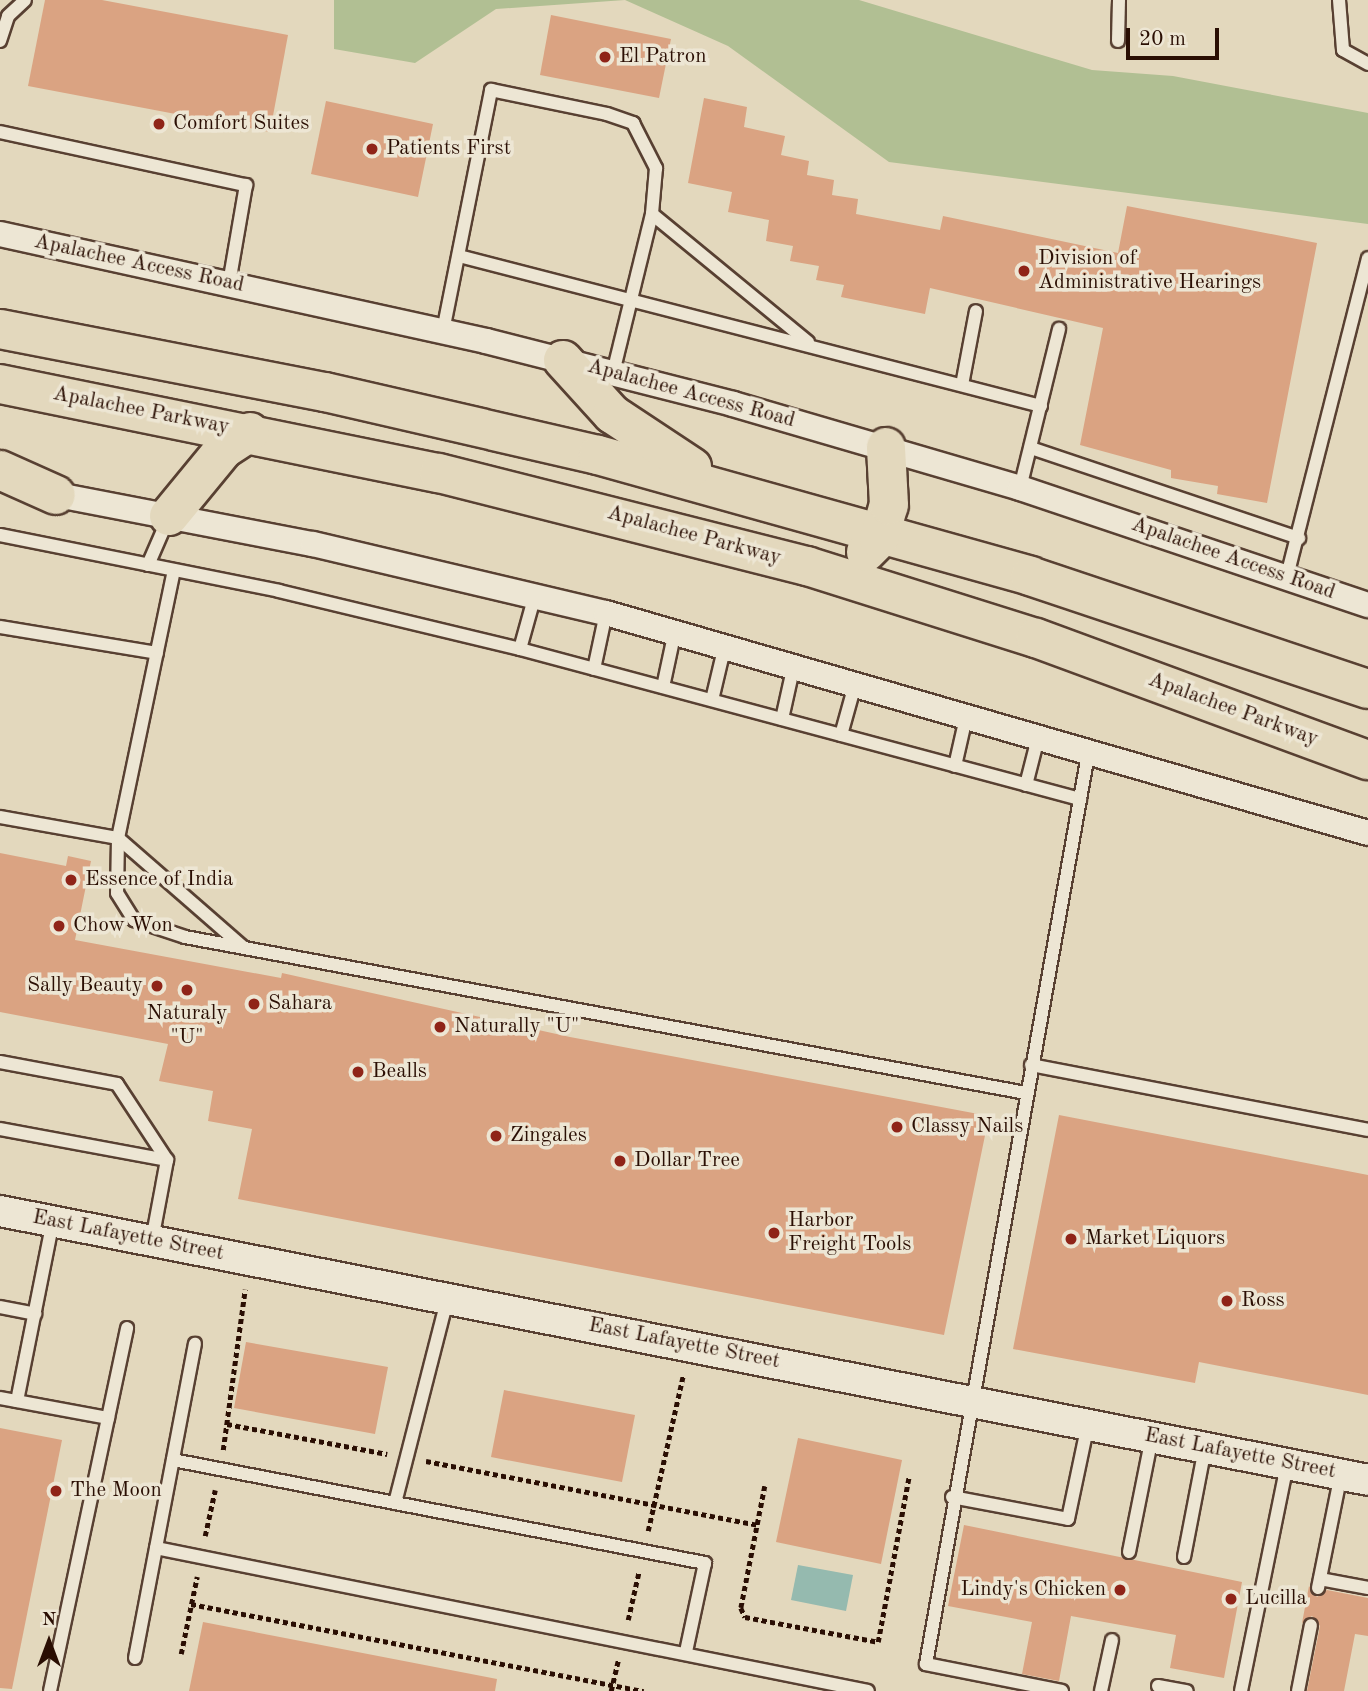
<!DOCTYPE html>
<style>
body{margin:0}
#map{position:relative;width:1368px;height:1691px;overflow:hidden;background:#e3d8bd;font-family:"Old Standard TT",serif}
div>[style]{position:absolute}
.green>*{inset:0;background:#b1bf93}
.water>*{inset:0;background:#95baaf}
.building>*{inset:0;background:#daa382}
.path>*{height:4.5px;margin-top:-2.25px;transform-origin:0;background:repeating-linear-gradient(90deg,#2a0e03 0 5px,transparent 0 8.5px)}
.roads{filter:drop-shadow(2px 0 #584032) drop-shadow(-2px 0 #584032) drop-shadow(0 2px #584032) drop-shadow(0 -2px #584032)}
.service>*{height:12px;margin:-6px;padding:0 6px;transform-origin:6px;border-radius:6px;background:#ede6d4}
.minor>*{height:24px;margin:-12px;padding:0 12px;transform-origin:12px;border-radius:12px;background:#ede6d4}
.tertiary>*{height:30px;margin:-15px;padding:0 15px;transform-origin:15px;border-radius:15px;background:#ede6d4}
.primary>*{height:38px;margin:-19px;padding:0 19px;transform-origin:19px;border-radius:19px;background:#e3d8bd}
.dots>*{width:19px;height:19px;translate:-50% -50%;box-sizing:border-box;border:4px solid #ede6d4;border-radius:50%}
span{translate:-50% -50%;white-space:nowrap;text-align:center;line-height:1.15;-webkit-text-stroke:7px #ede6d4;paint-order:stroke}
.poi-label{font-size:21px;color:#2a0e03}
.left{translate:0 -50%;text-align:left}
.right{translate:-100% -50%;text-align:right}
.street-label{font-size:21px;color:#2a0e03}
.north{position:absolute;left:14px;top:1607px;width:70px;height:70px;-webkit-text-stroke:5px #ede6d4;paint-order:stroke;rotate:0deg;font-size:19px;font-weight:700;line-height:28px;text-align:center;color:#2a0e03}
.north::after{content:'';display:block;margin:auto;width:24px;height:32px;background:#2a0e03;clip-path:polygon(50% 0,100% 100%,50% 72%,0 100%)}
.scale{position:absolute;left:1126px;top:28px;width:93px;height:32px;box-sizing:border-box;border:4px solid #2a0e03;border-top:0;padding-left:9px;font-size:21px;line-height:24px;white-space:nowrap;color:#2a0e03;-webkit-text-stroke:5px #ede6d4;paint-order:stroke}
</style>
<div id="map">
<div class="green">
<i style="clip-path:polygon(334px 0,625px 0,496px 9px,415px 63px,334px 49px)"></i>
<i style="clip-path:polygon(625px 0,859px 0,1092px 70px,1173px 76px,1368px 113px,1368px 224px,889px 162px,728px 46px)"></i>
</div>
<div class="water">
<i style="clip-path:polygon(798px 1565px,853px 1575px,846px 1611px,791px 1600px)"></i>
</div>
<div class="building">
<i style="clip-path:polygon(45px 0,102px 0,288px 35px,270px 132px,28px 86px)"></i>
<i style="clip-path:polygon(551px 15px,671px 39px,659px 98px,540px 75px)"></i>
<i style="clip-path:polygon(704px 98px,747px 107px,744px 127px,785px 136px,781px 155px,809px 161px,807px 175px,834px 180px,832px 195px,858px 199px,856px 214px,940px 230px,943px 216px,1118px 253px,1127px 206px,1317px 243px,1267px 503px,1217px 494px,1218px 486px,1171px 478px,1171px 470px,1080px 445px,1103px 328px,930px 288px,925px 314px,841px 297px,844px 285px,816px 280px,819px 266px,790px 261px,793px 246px,766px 241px,769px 220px,728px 212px,732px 192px,688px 183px)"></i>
<i style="clip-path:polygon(326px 101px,433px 124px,418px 197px,311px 174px)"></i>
<i style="clip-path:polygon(0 853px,66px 866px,68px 856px,91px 861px,75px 940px,281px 978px,282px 973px,570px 1037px,989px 1116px,944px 1335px,238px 1199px,252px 1129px,208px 1121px,213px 1091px,159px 1081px,168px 1044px,0 1012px)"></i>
<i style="clip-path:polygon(1059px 1115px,1368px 1175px,1368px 1395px,1199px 1362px,1195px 1383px,1013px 1349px)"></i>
<i style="clip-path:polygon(246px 1342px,388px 1367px,375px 1434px,234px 1408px)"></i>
<i style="clip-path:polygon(504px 1390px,635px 1415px,622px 1482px,491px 1457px)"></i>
<i style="clip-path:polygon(0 1428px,62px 1440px,12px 1689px,0 1688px)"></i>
<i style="clip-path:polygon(798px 1438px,902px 1460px,881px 1564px,776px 1542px)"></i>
<i style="clip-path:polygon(964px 1525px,1242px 1582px,1224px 1678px,1170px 1668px,1176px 1635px,1071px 1616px,1059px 1681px,1022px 1674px,1032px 1622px,948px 1606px)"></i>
<i style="clip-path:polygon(1309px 1586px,1317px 1597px,1327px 1590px,1368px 1598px,1368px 1636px,1355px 1634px,1344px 1691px,1307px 1691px,1320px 1626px,1312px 1616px,1302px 1623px)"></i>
<i style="clip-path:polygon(203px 1622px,497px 1679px,495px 1691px,189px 1691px)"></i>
</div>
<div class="path">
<i style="left:227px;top:1424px;width:163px;rotate:10.6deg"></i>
<i style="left:223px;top:1450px;width:162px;rotate:-82.2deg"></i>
<i style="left:426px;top:1461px;width:338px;rotate:10.9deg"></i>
<i style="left:765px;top:1486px;width:124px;rotate:101.1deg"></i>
<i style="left:741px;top:1608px;width:10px;rotate:66deg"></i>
<i style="left:745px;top:1617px;width:135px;rotate:10.6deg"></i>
<i style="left:878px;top:1642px;width:168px;rotate:-79.4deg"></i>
<i style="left:648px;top:1531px;width:159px;rotate:-77.3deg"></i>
<i style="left:205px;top:1536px;width:47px;rotate:-77.7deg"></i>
<i style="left:191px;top:1604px;width:461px;rotate:10.9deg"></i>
<i style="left:628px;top:1620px;width:50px;rotate:-77.3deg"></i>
<i style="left:181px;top:1654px;width:79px;rotate:-78.3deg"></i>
<i style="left:611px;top:1691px;width:31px;rotate:-77deg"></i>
</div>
<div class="roads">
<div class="service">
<i style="left:1339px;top:0;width:50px;rotate:85.4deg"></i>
<i style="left:1343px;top:50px;width:29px;rotate:29deg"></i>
<i style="left:0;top:41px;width:26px;rotate:-72deg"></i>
<i style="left:8px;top:16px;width:23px;rotate:-43deg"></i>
<i style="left:1118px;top:41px;width:41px;rotate:-88.6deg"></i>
<i style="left:0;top:132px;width:252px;rotate:12.2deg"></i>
<i style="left:246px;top:185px;width:99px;rotate:99.8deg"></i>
<i style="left:652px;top:214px;width:202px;rotate:39.4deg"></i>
<i style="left:459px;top:256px;width:601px;rotate:14.45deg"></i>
<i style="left:443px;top:331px;width:246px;rotate:-78.7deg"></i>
<i style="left:491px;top:90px;width:118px;rotate:11.7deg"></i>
<i style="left:607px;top:114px;width:28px;rotate:19deg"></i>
<i style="left:633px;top:123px;width:51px;rotate:62.9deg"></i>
<i style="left:656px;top:168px;width:46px;rotate:95deg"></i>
<i style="left:652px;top:214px;width:164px;rotate:103.8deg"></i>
<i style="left:962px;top:385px;width:75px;rotate:-79.3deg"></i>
<i style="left:1031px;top:448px;width:283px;rotate:18.6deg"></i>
<i style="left:1020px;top:488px;width:164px;rotate:-76.2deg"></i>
<i style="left:0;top:535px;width:285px;rotate:11.3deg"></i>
<i style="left:279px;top:591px;width:248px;rotate:13.5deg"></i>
<i style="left:520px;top:649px;width:580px;rotate:15deg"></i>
<i style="left:148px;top:565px;width:50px;rotate:-66.5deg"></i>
<i style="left:174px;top:570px;width:274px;rotate:101.8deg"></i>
<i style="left:118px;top:838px;width:55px;rotate:91deg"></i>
<i style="left:117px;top:893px;width:32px;rotate:58deg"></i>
<i style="left:134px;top:920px;width:54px;rotate:18.4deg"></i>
<i style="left:185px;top:937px;width:855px;rotate:10.51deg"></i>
<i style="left:1287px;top:576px;width:328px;rotate:-75.7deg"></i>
<i style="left:0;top:627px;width:159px;rotate:9.4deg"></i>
<i style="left:520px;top:649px;width:56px;rotate:-74.5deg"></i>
<i style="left:594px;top:669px;width:57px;rotate:-77.9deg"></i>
<i style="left:663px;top:687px;width:57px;rotate:-77.9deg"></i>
<i style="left:712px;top:700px;width:57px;rotate:-76.7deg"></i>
<i style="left:782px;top:719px;width:55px;rotate:-77.5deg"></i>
<i style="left:841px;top:735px;width:56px;rotate:-74.5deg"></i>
<i style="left:955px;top:766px;width:54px;rotate:-77.2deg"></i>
<i style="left:1026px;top:785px;width:53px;rotate:-75.7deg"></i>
<i style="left:0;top:817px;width:120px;rotate:10.1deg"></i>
<i style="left:118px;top:838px;width:166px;rotate:41.1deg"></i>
<i style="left:0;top:1062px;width:119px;rotate:10.6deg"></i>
<i style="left:117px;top:1084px;width:91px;rotate:56.7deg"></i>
<i style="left:167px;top:1160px;width:81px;rotate:100.6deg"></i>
<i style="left:1031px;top:1065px;width:343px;rotate:10.9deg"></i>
<i style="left:0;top:1129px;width:170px;rotate:10.5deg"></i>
<i style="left:0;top:1307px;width:36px;rotate:11deg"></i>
<i style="left:0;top:1398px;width:110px;rotate:10.5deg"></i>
<i style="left:17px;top:1401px;width:184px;rotate:-78.7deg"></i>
<i style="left:173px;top:1460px;width:542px;rotate:10.96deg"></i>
<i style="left:705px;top:1563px;width:91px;rotate:102.1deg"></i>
<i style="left:952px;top:1497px;width:118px;rotate:10.7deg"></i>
<i style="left:1068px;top:1519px;width:97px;rotate:-78.1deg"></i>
<i style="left:395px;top:1503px;width:213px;rotate:-75.6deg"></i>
<i style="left:156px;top:1548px;width:726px;rotate:11.36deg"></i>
<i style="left:1129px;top:1552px;width:117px;rotate:-78.7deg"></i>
<i style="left:1184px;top:1557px;width:111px;rotate:-79.1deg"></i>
<i style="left:1320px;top:1579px;width:49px;rotate:10.6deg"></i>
<i style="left:1318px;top:1588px;width:116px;rotate:-78.6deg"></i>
<i style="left:135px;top:1658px;width:320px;rotate:-79.2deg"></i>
<i style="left:1158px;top:1686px;width:29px;rotate:10deg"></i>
<i style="left:50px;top:1691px;width:371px;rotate:-78deg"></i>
<i style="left:1062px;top:1691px;width:139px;rotate:-168.8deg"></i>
<i style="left:926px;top:1664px;width:929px;rotate:-79.9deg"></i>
<i style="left:1101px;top:1691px;width:52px;rotate:-77.8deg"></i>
<i style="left:1241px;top:1691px;width:231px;rotate:-78.5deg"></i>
<i style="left:1298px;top:1691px;width:67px;rotate:-78.9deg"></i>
</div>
<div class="minor">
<i style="left:0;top:234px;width:498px;rotate:12.4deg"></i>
<i style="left:486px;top:341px;width:255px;rotate:14.3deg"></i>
<i style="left:733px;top:404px;width:299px;rotate:16.3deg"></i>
<i style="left:1020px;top:488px;width:367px;rotate:18.6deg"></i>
<i style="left:42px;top:492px;width:276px;rotate:10.9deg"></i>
<i style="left:313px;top:544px;width:301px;rotate:13.3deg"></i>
<i style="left:606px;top:613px;width:793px;rotate:16.1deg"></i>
</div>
<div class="tertiary">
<i style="left:0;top:1211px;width:1394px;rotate:11.12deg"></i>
</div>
<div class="primary">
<i style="left:0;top:329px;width:331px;rotate:11deg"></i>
<i style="left:325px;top:392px;width:280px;rotate:13deg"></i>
<i style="left:598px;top:455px;width:449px;rotate:15.6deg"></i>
<i style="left:1030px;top:576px;width:356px;rotate:18.5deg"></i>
<i style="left:563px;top:360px;width:73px;rotate:47.8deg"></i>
<i style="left:612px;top:414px;width:96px;rotate:33.5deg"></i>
<i style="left:0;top:384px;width:448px;rotate:11.5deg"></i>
<i style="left:439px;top:473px;width:380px;rotate:14.2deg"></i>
<i style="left:807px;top:566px;width:240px;rotate:17.5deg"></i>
<i style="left:1036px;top:638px;width:354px;rotate:20.2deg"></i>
<i style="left:0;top:470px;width:61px;rotate:24.1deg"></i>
<i style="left:169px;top:516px;width:87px;rotate:-50.6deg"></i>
<i style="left:224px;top:449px;width:31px;rotate:-33deg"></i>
<i style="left:866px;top:552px;width:18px;rotate:-45deg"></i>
<i style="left:879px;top:539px;width:35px;rotate:-74deg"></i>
<i style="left:889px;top:505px;width:58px;rotate:-93deg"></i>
</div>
</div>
<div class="dots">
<i style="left:605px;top:57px;background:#8f2418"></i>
<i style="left:159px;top:124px;background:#8f2418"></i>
<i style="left:372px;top:149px;background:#8f2418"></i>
<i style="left:1024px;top:271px;background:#8f2418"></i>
<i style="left:71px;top:880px;background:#8f2418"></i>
<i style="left:59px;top:926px;background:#8f2418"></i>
<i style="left:157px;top:986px;background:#8f2418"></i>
<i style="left:187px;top:990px;background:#8f2418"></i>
<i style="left:254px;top:1004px;background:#8f2418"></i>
<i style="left:440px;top:1027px;background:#8f2418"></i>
<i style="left:358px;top:1072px;background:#8f2418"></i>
<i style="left:897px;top:1127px;background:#8f2418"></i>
<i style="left:496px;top:1136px;background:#8f2418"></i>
<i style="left:620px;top:1161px;background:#8f2418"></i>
<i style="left:774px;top:1233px;background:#8f2418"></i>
<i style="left:1071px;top:1239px;background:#8f2418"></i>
<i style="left:1227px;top:1301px;background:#8f2418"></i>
<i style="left:56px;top:1491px;background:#8f2418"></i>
<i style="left:1120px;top:1590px;background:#8f2418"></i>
<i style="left:1231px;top:1599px;background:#8f2418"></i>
</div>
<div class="poi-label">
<span class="left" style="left:619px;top:57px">El Patron</span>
<span class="left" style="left:173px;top:124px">Comfort Suites</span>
<span class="left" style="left:386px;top:149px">Patients First</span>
<span class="left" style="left:1038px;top:271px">Division of<br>Administrative Hearings</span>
<span class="left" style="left:85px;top:880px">Essence of India</span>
<span class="left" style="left:73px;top:926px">Chow Won</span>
<span class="right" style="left:143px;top:986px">Sally Beauty</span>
<span class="left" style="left:268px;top:1004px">Sahara</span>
<span style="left:187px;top:1026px">Naturaly<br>"U"</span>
<span class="left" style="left:454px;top:1027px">Naturally "U"</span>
<span class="left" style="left:372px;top:1072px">Bealls</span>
<span class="left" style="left:911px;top:1127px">Classy Nails</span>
<span class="left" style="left:510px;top:1136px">Zingales</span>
<span class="left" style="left:634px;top:1161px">Dollar Tree</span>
<span class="left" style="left:788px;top:1233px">Harbor<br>Freight Tools</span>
<span class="left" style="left:1085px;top:1239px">Market Liquors</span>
<span class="left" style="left:1241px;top:1301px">Ross</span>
<span class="left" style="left:70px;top:1491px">The Moon</span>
<span class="right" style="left:1106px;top:1590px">Lindy's Chicken</span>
<span class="left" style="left:1245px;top:1599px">Lucilla</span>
</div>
<div class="street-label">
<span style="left:139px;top:264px;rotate:12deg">Apalachee Access Road</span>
<span style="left:691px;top:394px;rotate:15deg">Apalachee Access Road</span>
<span style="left:141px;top:411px;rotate:11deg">Apalachee Parkway</span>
<span style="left:694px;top:536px;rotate:15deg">Apalachee Parkway</span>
<span style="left:1233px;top:559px;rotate:19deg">Apalachee Access Road</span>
<span style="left:1233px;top:710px;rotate:20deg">Apalachee Parkway</span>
<span style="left:128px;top:1236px;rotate:11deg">East Lafayette Street</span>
<span style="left:684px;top:1344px;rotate:11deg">East Lafayette Street</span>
<span style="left:1240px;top:1454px;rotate:11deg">East Lafayette Street</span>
</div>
<div class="north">N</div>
<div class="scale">20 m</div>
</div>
